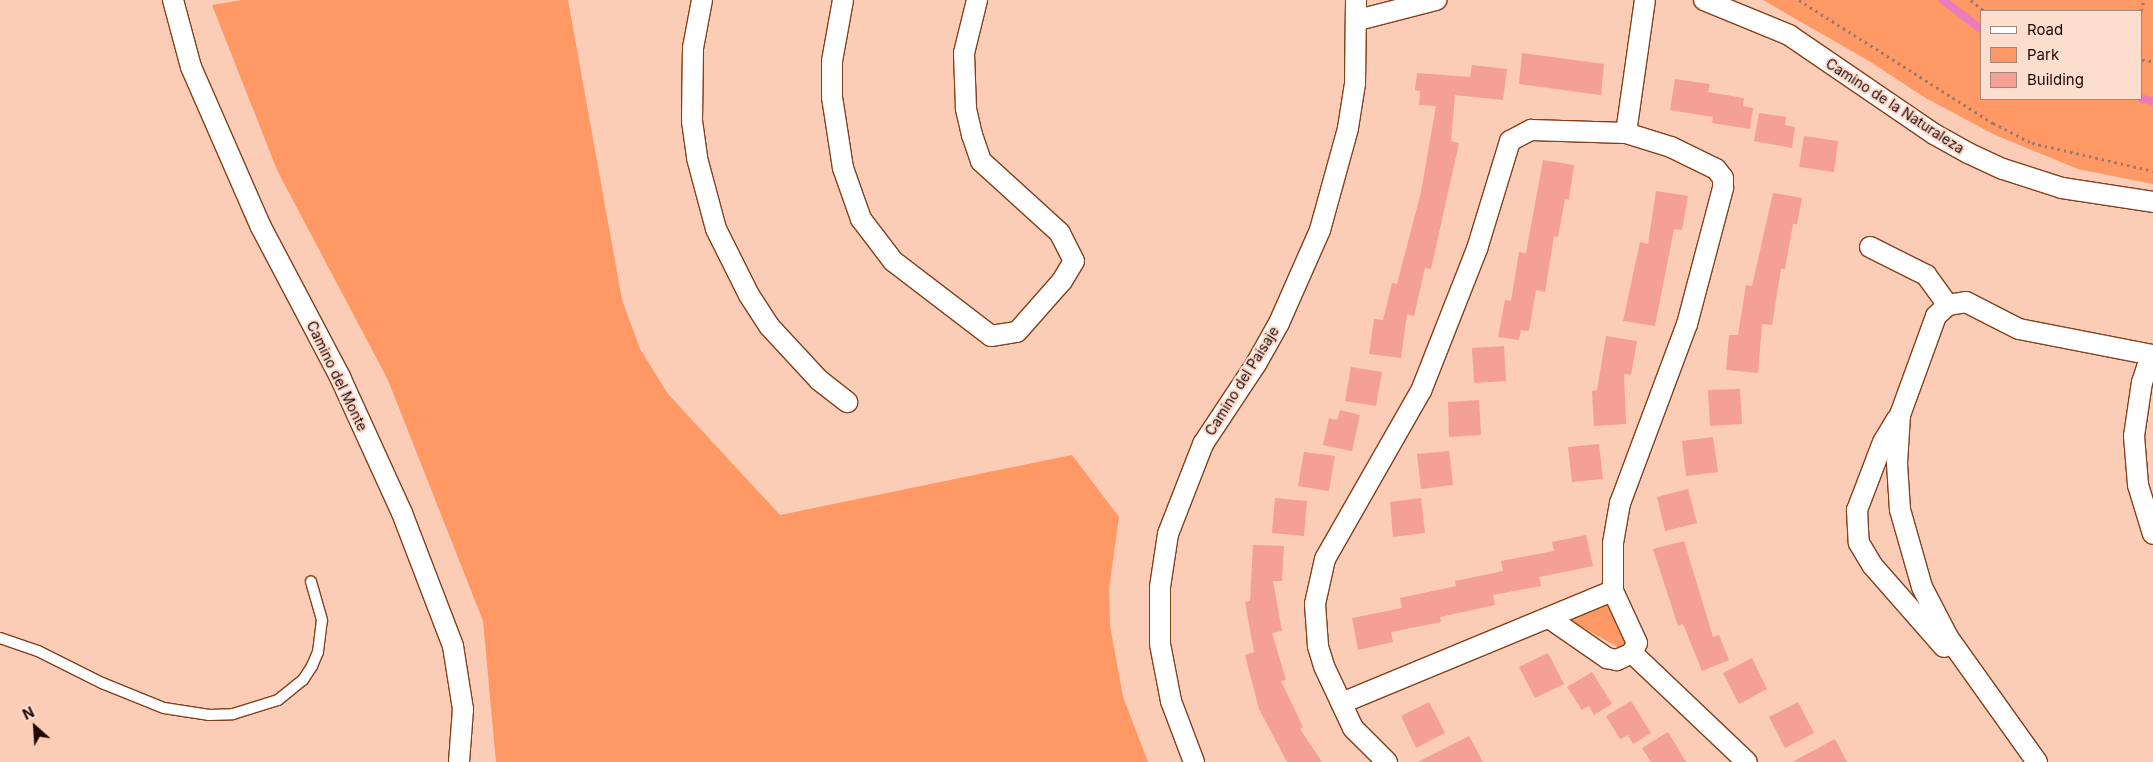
<!DOCTYPE html>
<style>
body{margin:0}
#map{position:relative;width:2153px;height:762px;overflow:hidden;background:#fbccb6;font-family:Inter,sans-serif}
div>[style]{position:absolute}
.green>*{inset:0;background:#fe9865}
.stream>*{height:8px;margin:-4px;padding:0 4px;transform-origin:4px;border-radius:4px;background:#ec7bbb}
.building>*{inset:0;background:#f5a097}
.path>*{height:3px;margin-top:-1.5px;transform-origin:0;background:repeating-linear-gradient(90deg,#9e7869 0 2.5px,transparent 0 6.5px)}
.roads{filter:drop-shadow(1px 0 #82401c) drop-shadow(-1px 0 #82401c) drop-shadow(0 1px #82401c) drop-shadow(0 -1px #82401c)}
.service>*{height:10px;margin:-5px;padding:0 5px;transform-origin:5px;border-radius:5px;background:#fff}
.minor>*{height:20px;margin:-10px;padding:0 10px;transform-origin:10px;border-radius:10px;background:#fff}
span{translate:-50% -50%;white-space:nowrap;text-align:center;line-height:1.15;-webkit-text-stroke:4.5px #fdddce;paint-order:stroke}
.street-label{font-size:14px;color:#1e0500}
.legend{position:absolute;left:1980px;top:10px;width:162px;height:90px;box-sizing:border-box;background:#fdddce;border:1px solid #a4877c;margin:0;padding:6px 9px;list-style:none;font-size:15px;color:#1e0500}
.legend li{display:flex;align-items:center;gap:10px;height:25px}
.legend b{width:25px;border:1px solid #a4877c}
.north{position:absolute;left:10px;top:702px;width:50px;height:50px;-webkit-text-stroke:4px #fdddce;paint-order:stroke;rotate:334deg;font-size:14px;font-weight:700;line-height:20px;text-align:center;color:#1e0500}
.north::after{content:'';display:block;margin:auto;width:18px;height:22px;background:#1e0500;clip-path:polygon(50% 0,100% 100%,50% 72%,0 100%)}
</style>
<div id="map">
<div class="green">
<i style="clip-path:polygon(242px 0,568px 0,622px 300px,640px 349px,668px 394px,780px 515px,1072px 455px,1119px 517px,1109px 589px,1110px 626px,1123px 697px,1148px 762px,496px 762px,483px 621px,388px 380px,277px 170px,212px 5px)"></i>
<i style="clip-path:polygon(evenodd,1763px 0,2153px 0,2153px 184px,2078px 169px,1993px 134px,1924px 97px,1869px 61px,1763px 0,2142px 11px,2142px 99px,1982px 99px,1982px 11px,2142px 11px)"></i>
<i style="clip-path:polygon(1611px 601px,1629px 640px,1619px 648px,1566px 618px)"></i>
</div>
<div class="stream">
<i style="left:1943px;top:0;width:49px;rotate:37.6deg"></i>
<i style="left:2142px;top:99px;width:11px;rotate:10deg"></i>
</div>
<div class="building">
<i style="clip-path:polygon(1522px 53px,1604px 64px,1601px 95px,1519px 84px)"></i>
<i style="clip-path:polygon(1472px 65px,1507px 69px,1503px 100px,1455px 95px,1451px 141px,1459px 143px,1431px 269px,1425px 268px,1414px 316px,1407px 314px,1401px 358px,1369px 354px,1374px 319px,1383px 320px,1392px 283px,1397px 284px,1421px 192px,1436px 106px,1419px 105px,1420px 91px,1415px 90px,1417px 73px,1470px 77px)"></i>
<i style="clip-path:polygon(1675px 79px,1710px 84px,1708px 92px,1744px 98px,1743px 106px,1753px 108px,1750px 129px,1712px 123px,1713px 117px,1670px 110px)"></i>
<i style="clip-path:polygon(1759px 113px,1786px 117px,1785px 125px,1795px 127px,1792px 148px,1754px 141px)"></i>
<i style="clip-path:polygon(1804px 136px,1838px 141px,1834px 172px,1799px 167px)"></i>
<i style="clip-path:polygon(1543px 160px,1574px 165px,1569px 200px,1565px 199px,1558px 237px,1554px 236px,1545px 292px,1536px 290px,1529px 331px,1521px 330px,1519px 340px,1498px 337px,1505px 300px,1511px 301px,1519px 252px,1526px 253px)"></i>
<i style="clip-path:polygon(1656px 191px,1688px 196px,1682px 230px,1674px 229px,1655px 326px,1623px 321px,1640px 242px,1648px 244px)"></i>
<i style="clip-path:polygon(1773px 193px,1802px 198px,1797px 224px,1793px 224px,1785px 269px,1781px 269px,1772px 325px,1762px 324px,1758px 373px,1726px 370px,1729px 335px,1738px 335px,1746px 285px,1752px 286px)"></i>
<i style="clip-path:polygon(1606px 336px,1637px 341px,1631px 375px,1624px 374px,1626px 424px,1594px 426px,1592px 391px,1597px 390px)"></i>
<i style="clip-path:polygon(1504px 346px,1506px 381px,1474px 383px,1472px 348px)"></i>
<i style="clip-path:polygon(1351px 367px,1382px 372px,1376px 406px,1345px 401px)"></i>
<i style="clip-path:polygon(1740px 389px,1742px 424px,1710px 426px,1708px 390px)"></i>
<i style="clip-path:polygon(1479px 400px,1481px 435px,1449px 437px,1448px 402px)"></i>
<i style="clip-path:polygon(1340px 410px,1360px 415px,1352px 451px,1323px 445px,1329px 418px,1337px 420px)"></i>
<i style="clip-path:polygon(1713px 437px,1718px 472px,1686px 476px,1682px 441px)"></i>
<i style="clip-path:polygon(1599px 444px,1603px 479px,1572px 482px,1568px 447px)"></i>
<i style="clip-path:polygon(1449px 451px,1453px 485px,1421px 489px,1417px 454px)"></i>
<i style="clip-path:polygon(1304px 452px,1335px 456px,1329px 491px,1298px 486px)"></i>
<i style="clip-path:polygon(1688px 489px,1697px 523px,1665px 531px,1657px 497px)"></i>
<i style="clip-path:polygon(1275px 498px,1307px 501px,1304px 536px,1272px 533px)"></i>
<i style="clip-path:polygon(1421px 498px,1425px 533px,1393px 537px,1390px 502px)"></i>
<i style="clip-path:polygon(1586px 535px,1593px 566px,1539px 577px,1541px 586px,1493px 595px,1495px 605px,1440px 617px,1441px 622px,1391px 632px,1393px 642px,1358px 650px,1352px 618px,1402px 608px,1400px 598px,1456px 586px,1455px 581px,1503px 571px,1501px 561px,1554px 551px,1552px 542px)"></i>
<i style="clip-path:polygon(1684px 541px,1713px 637px,1719px 635px,1729px 660px,1702px 671px,1683px 624px,1678px 626px,1653px 549px)"></i>
<i style="clip-path:polygon(1253px 545px,1284px 546px,1282px 581px,1273px 581px,1282px 631px,1272px 633px,1286px 680px,1281px 681px,1303px 727px,1300px 729px,1322px 762px,1287px 762px,1259px 709px,1245px 655px,1254px 652px,1245px 602px,1250px 601px)"></i>
<i style="clip-path:polygon(1548px 653px,1564px 684px,1535px 698px,1519px 667px)"></i>
<i style="clip-path:polygon(1752px 658px,1767px 689px,1739px 704px,1723px 673px)"></i>
<i style="clip-path:polygon(1592px 672px,1612px 704px,1594px 715px,1589px 706px,1582px 710px,1567px 687px)"></i>
<i style="clip-path:polygon(1631px 701px,1651px 733px,1633px 744px,1628px 735px,1620px 739px,1606px 716px)"></i>
<i style="clip-path:polygon(1429px 702px,1445px 733px,1416px 748px,1401px 716px)"></i>
<i style="clip-path:polygon(1798px 702px,1814px 733px,1785px 748px,1769px 717px)"></i>
<i style="clip-path:polygon(1668px 732px,1686px 762px,1651px 762px,1642px 748px)"></i>
<i style="clip-path:polygon(1469px 736px,1483px 762px,1418px 762px)"></i>
<i style="clip-path:polygon(1835px 739px,1847px 762px,1792px 762px)"></i>
</div>
<div class="path">
<i style="left:1799px;top:0;width:230px;rotate:32.4deg"></i>
<i style="left:1993px;top:123px;width:44px;rotate:27.1deg"></i>
<i style="left:2032px;top:143px;width:124px;rotate:13deg"></i>
<i style="left:1971px;top:0;width:17px;rotate:40deg"></i>
<i style="left:2141px;top:11px;width:11px;rotate:-75deg"></i>
<i style="left:2142px;top:60px;width:11px;rotate:5deg"></i>
</div>
<div class="roads">
<div class="service">
<i style="left:0;top:638px;width:40px;rotate:18.9deg"></i>
<i style="left:38px;top:651px;width:72px;rotate:26.6deg"></i>
<i style="left:102px;top:683px;width:67px;rotate:22deg"></i>
<i style="left:164px;top:708px;width:46px;rotate:8.8deg"></i>
<i style="left:209px;top:715px;width:24px;rotate:-2deg"></i>
<i style="left:233px;top:714px;width:47px;rotate:-17.3deg"></i>
<i style="left:278px;top:700px;width:32px;rotate:-39deg"></i>
<i style="left:303px;top:680px;width:17px;rotate:-57deg"></i>
<i style="left:312px;top:666px;width:15px;rotate:-67deg"></i>
<i style="left:318px;top:652px;width:32px;rotate:-83deg"></i>
<i style="left:322px;top:620px;width:40px;rotate:-106deg"></i>
</div>
<div class="minor">
<i style="left:173px;top:0;width:69px;rotate:75deg"></i>
<i style="left:191px;top:67px;width:175px;rotate:66.4deg"></i>
<i style="left:261px;top:227px;width:170px;rotate:62.2deg"></i>
<i style="left:340px;top:377px;width:149px;rotate:65.5deg"></i>
<i style="left:402px;top:513px;width:142px;rotate:69deg"></i>
<i style="left:453px;top:646px;width:64px;rotate:81deg"></i>
<i style="left:463px;top:709px;width:53px;rotate:94.3deg"></i>
<i style="left:702px;top:0;width:49px;rotate:100.6deg"></i>
<i style="left:693px;top:48px;width:73px;rotate:90.8deg"></i>
<i style="left:692px;top:121px;width:37px;rotate:82deg"></i>
<i style="left:697px;top:158px;width:73px;rotate:75deg"></i>
<i style="left:716px;top:229px;width:74px;rotate:63.4deg"></i>
<i style="left:749px;top:295px;width:37px;rotate:57deg"></i>
<i style="left:769px;top:326px;width:74px;rotate:47.2deg"></i>
<i style="left:819px;top:380px;width:36px;rotate:38deg"></i>
<i style="left:843px;top:0;width:62px;rotate:100.2deg"></i>
<i style="left:832px;top:61px;width:36px;rotate:90deg"></i>
<i style="left:832px;top:97px;width:72px;rotate:81.2deg"></i>
<i style="left:843px;top:168px;width:54px;rotate:70.6deg"></i>
<i style="left:861px;top:219px;width:53px;rotate:52.7deg"></i>
<i style="left:893px;top:261px;width:123px;rotate:37.4deg"></i>
<i style="left:991px;top:336px;width:26px;rotate:-9deg"></i>
<i style="left:1017px;top:332px;width:68px;rotate:-48.6deg"></i>
<i style="left:1062px;top:281px;width:23px;rotate:-59deg"></i>
<i style="left:1074px;top:261px;width:31px;rotate:-117deg"></i>
<i style="left:1060px;top:233px;width:107px;rotate:-137.7deg"></i>
<i style="left:981px;top:161px;width:28px;rotate:-109deg"></i>
<i style="left:972px;top:135px;width:28px;rotate:-103deg"></i>
<i style="left:966px;top:108px;width:55px;rotate:-92.1deg"></i>
<i style="left:964px;top:53px;width:55px;rotate:-76.2deg"></i>
<i style="left:1704px;top:0;width:92px;rotate:22.4deg"></i>
<i style="left:1789px;top:35px;width:176px;rotate:34.3deg"></i>
<i style="left:1934px;top:134px;width:39px;rotate:29deg"></i>
<i style="left:1968px;top:153px;width:38px;rotate:25deg"></i>
<i style="left:2003px;top:169px;width:62px;rotate:17.9deg"></i>
<i style="left:2062px;top:188px;width:92px;rotate:8.7deg"></i>
<i style="left:1358px;top:20px;width:81px;rotate:-14.4deg"></i>
<i style="left:1626px;top:133px;width:134px;rotate:-81.9deg"></i>
<i style="left:1870px;top:247px;width:63px;rotate:26.6deg"></i>
<i style="left:1926px;top:275px;width:37px;rotate:54deg"></i>
<i style="left:2151px;top:355px;width:28px;rotate:108deg"></i>
<i style="left:2142px;top:382px;width:55px;rotate:98.4deg"></i>
<i style="left:2134px;top:436px;width:49px;rotate:85.3deg"></i>
<i style="left:2138px;top:485px;width:51px;rotate:73deg"></i>
<i style="left:1897px;top:419px;width:27px;rotate:121deg"></i>
<i style="left:1883px;top:442px;width:73px;rotate:110.9deg"></i>
<i style="left:1857px;top:510px;width:33px;rotate:87deg"></i>
<i style="left:1859px;top:543px;width:26px;rotate:59deg"></i>
<i style="left:1872px;top:565px;width:109px;rotate:48.7deg"></i>
<i style="left:1632px;top:653px;width:158px;rotate:43.5deg"></i>
<i style="left:1342px;top:703px;width:293px;rotate:-22.5deg"></i>
<i style="left:1194px;top:762px;width:65px;rotate:-110.7deg"></i>
<i style="left:1171px;top:701px;width:58px;rotate:-100.9deg"></i>
<i style="left:1160px;top:644px;width:57px;rotate:-90deg"></i>
<i style="left:1160px;top:587px;width:54px;rotate:-81.4deg"></i>
<i style="left:1168px;top:534px;width:97px;rotate:-68.7deg"></i>
<i style="left:1203px;top:444px;width:96px;rotate:-56.5deg"></i>
<i style="left:1256px;top:364px;width:47px;rotate:-60.7deg"></i>
<i style="left:1279px;top:323px;width:102px;rotate:-66.2deg"></i>
<i style="left:1320px;top:230px;width:106px;rotate:-74.6deg"></i>
<i style="left:1348px;top:128px;width:45px;rotate:-81deg"></i>
<i style="left:1355px;top:84px;width:84px;rotate:-89.3deg"></i>
<i style="left:1387px;top:762px;width:48px;rotate:-135deg"></i>
<i style="left:1353px;top:728px;width:68px;rotate:-115.1deg"></i>
<i style="left:1324px;top:666px;width:21px;rotate:-107deg"></i>
<i style="left:1318px;top:646px;width:42px;rotate:-94.1deg"></i>
<i style="left:1315px;top:604px;width:46px;rotate:-77.5deg"></i>
<i style="left:1325px;top:559px;width:193px;rotate:-60.3deg"></i>
<i style="left:1421px;top:391px;width:153px;rotate:-68.5deg"></i>
<i style="left:1477px;top:249px;width:113px;rotate:-73deg"></i>
<i style="left:1510px;top:141px;width:24px;rotate:-28deg"></i>
<i style="left:1531px;top:130px;width:95px;rotate:1.8deg"></i>
<i style="left:1626px;top:133px;width:47px;rotate:17.3deg"></i>
<i style="left:1671px;top:147px;width:50px;rotate:26.1deg"></i>
<i style="left:1716px;top:169px;width:11px;rotate:52deg"></i>
<i style="left:1723px;top:178px;width:10px;rotate:90deg"></i>
<i style="left:1723px;top:188px;width:141px;rotate:104.8deg"></i>
<i style="left:1687px;top:324px;width:191px;rotate:110.5deg"></i>
<i style="left:1620px;top:503px;width:41px;rotate:99.9deg"></i>
<i style="left:1613px;top:543px;width:48px;rotate:90deg"></i>
<i style="left:1613px;top:591px;width:57px;rotate:65.2deg"></i>
<i style="left:1637px;top:643px;width:11px;rotate:117deg"></i>
<i style="left:1632px;top:653px;width:17px;rotate:155deg"></i>
<i style="left:1617px;top:660px;width:10px;rotate:-169deg"></i>
<i style="left:1607px;top:658px;width:70px;rotate:-145.4deg"></i>
<i style="left:2037px;top:762px;width:153px;rotate:-125.5deg"></i>
<i style="left:1948px;top:637px;width:56px;rotate:-117.5deg"></i>
<i style="left:1922px;top:587px;width:80px;rotate:-105.9deg"></i>
<i style="left:1900px;top:510px;width:47px;rotate:-93.7deg"></i>
<i style="left:1897px;top:463px;width:48px;rotate:-86.4deg"></i>
<i style="left:1900px;top:415px;width:105px;rotate:-70deg"></i>
<i style="left:1936px;top:316px;width:16px;rotate:-43deg"></i>
<i style="left:1948px;top:305px;width:18px;rotate:-9deg"></i>
<i style="left:1966px;top:302px;width:59px;rotate:27deg"></i>
<i style="left:2019px;top:329px;width:136px;rotate:11deg"></i>
</div>
</div>
<div class="street-label">
<span style="left:1895px;top:106px;rotate:33deg">Camino de la Naturaleza</span>
<span style="left:337px;top:376px;rotate:64deg">Camino del Monte</span>
<span style="left:1242px;top:381px;rotate:-58deg">Camino del Paisaje</span>
</div>
<ul class="legend">
<li><b style="height:6px;background:#fff"></b>Road</li>
<li><b style="height:14px;background:#fe9865"></b>Park</li>
<li><b style="height:14px;background:#f5a097"></b>Building</li>
</ul>
<div class="north">N</div>
</div>
